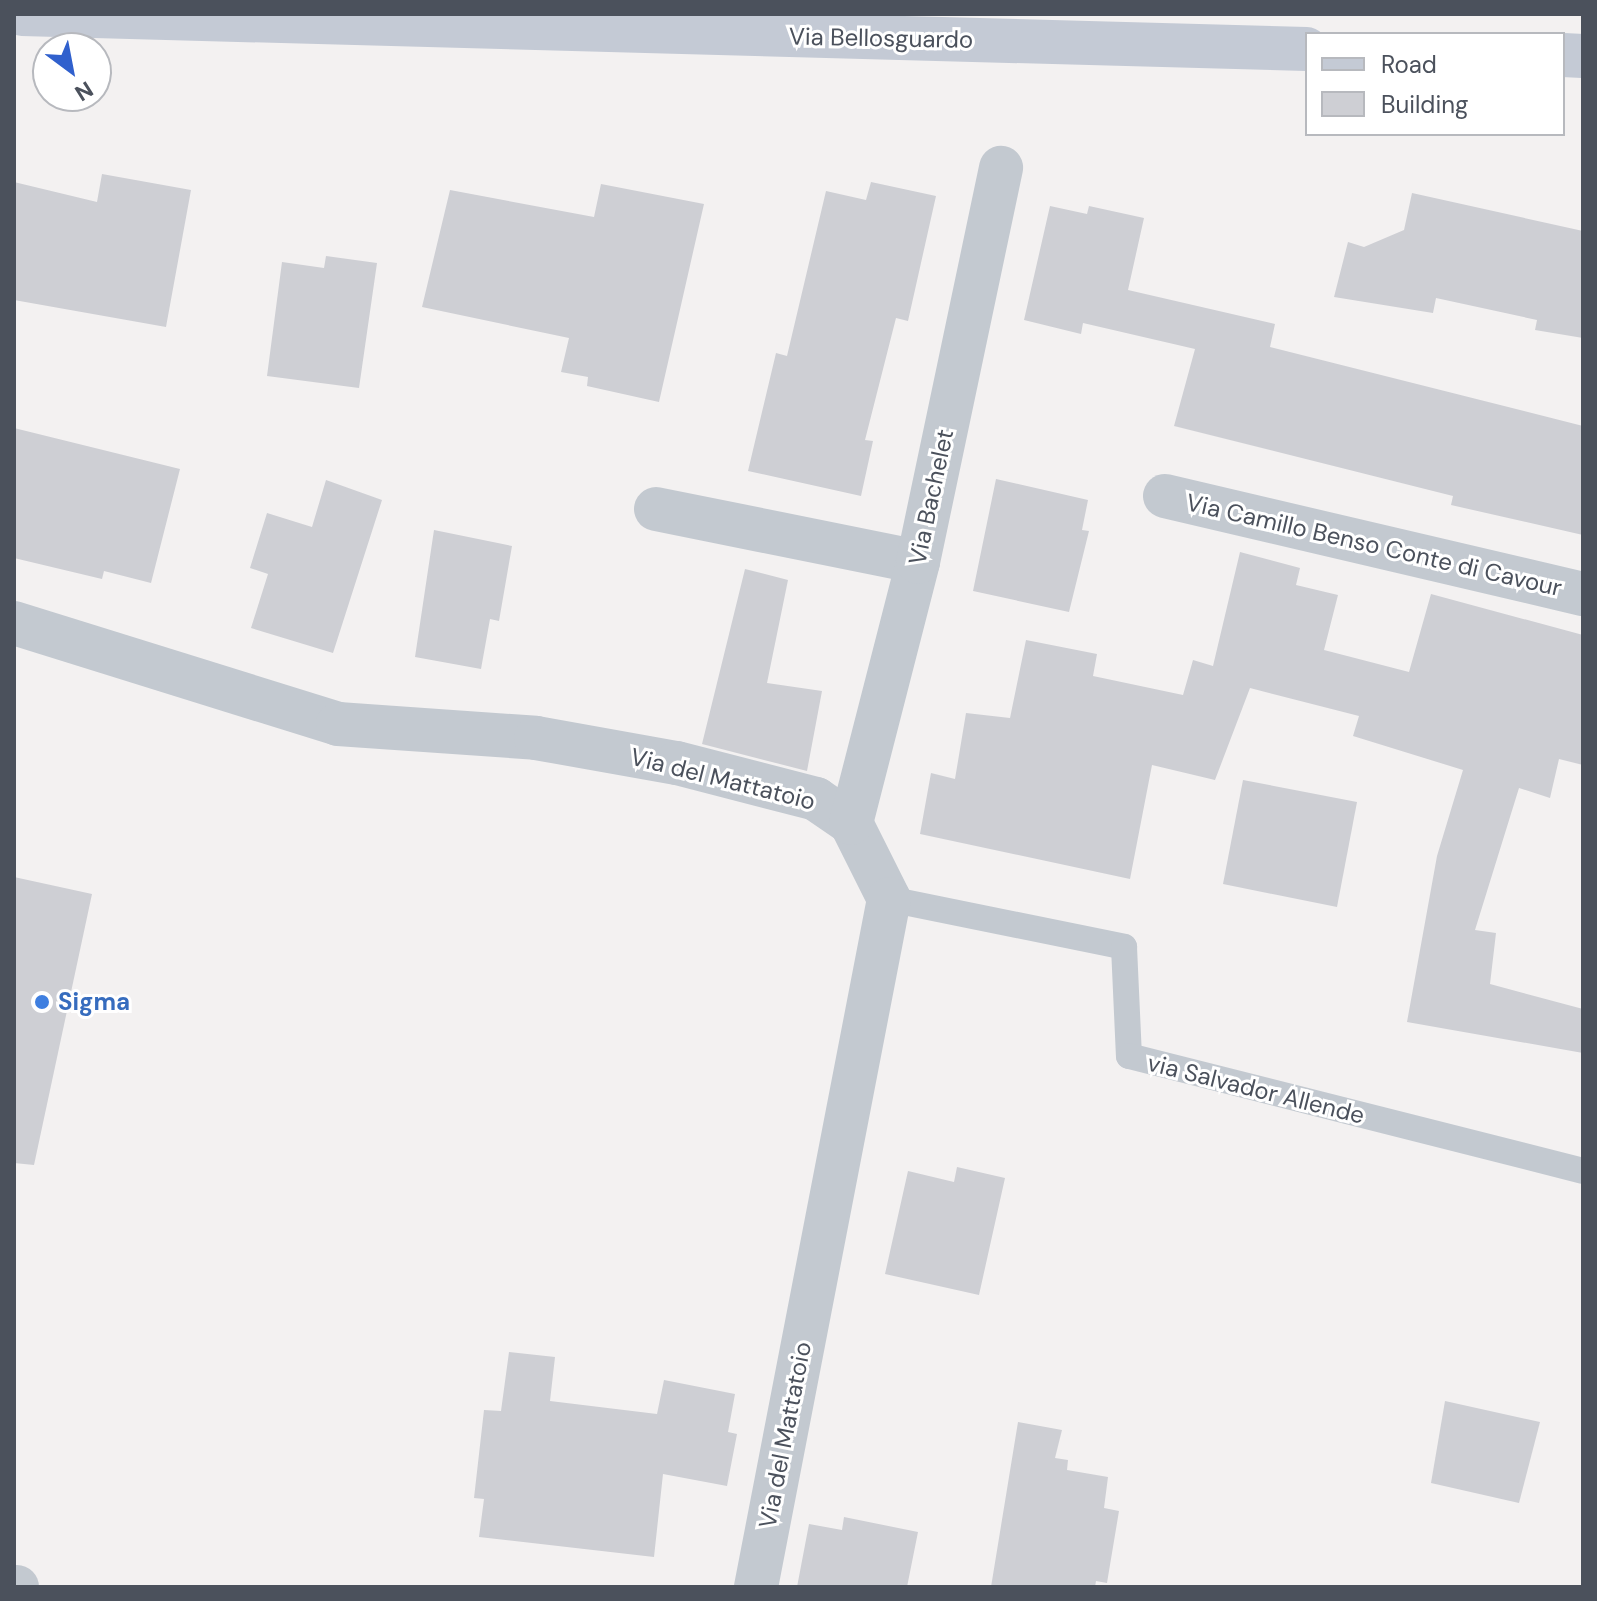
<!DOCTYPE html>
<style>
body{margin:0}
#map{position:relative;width:1597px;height:1601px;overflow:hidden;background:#f3f1f1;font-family:"DM Sans",sans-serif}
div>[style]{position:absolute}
.building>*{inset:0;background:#cecfd4}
.service>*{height:26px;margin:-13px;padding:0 13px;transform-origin:13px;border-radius:13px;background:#c3c9d0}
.minor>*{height:44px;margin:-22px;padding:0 22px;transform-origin:22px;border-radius:22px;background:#c3c9d0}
.tertiary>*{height:44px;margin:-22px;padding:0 22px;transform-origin:22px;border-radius:22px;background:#c3c9d0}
.secondary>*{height:44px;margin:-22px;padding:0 22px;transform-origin:22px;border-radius:22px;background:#c4cad5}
.dots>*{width:22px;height:22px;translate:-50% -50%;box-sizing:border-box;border:4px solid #fff;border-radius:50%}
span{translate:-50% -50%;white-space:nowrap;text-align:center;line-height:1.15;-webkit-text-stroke:6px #fff;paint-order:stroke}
.street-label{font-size:24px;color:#4b515c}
.shop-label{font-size:24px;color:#366cbe;font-weight:700}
.left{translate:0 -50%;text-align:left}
.frame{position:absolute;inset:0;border:16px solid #4b515c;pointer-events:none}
.legend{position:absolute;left:1305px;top:32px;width:260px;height:104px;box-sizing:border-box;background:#fff;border:2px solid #b7b9be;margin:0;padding:10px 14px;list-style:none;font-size:24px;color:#4b515c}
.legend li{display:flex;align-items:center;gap:16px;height:40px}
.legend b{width:40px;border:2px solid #b7b9be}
.north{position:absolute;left:32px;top:32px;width:80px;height:80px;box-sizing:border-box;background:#fff;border:2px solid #b7b9be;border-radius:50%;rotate:148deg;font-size:22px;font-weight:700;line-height:32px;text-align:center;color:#4b515c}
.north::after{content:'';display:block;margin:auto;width:28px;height:36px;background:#3060cd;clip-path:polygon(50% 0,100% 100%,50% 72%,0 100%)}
</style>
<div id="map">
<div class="building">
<i style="clip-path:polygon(102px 174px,191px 190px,166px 327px,14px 300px,14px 182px,97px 202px)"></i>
<i style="clip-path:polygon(871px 182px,936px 196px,908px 321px,896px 318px,865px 440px,873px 441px,861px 496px,748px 471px,776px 353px,787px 356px,826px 191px,866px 200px)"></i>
<i style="clip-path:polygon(601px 184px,704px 204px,659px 402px,587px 386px,588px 377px,561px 372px,569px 338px,422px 307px,450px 190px,594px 217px)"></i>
<i style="clip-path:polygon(1412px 193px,1583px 231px,1583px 338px,1535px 330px,1537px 320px,1436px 298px,1433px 313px,1334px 297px,1348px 242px,1364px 247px,1404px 230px)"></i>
<i style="clip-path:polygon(1050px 206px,1087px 214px,1089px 206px,1144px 218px,1128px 290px,1275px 324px,1270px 347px,1583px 426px,1583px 535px,1451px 505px,1453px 496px,1174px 426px,1195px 349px,1083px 323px,1081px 334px,1024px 320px)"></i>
<i style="clip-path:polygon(326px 256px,377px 263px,359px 388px,267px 376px,282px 262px,324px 268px)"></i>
<i style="clip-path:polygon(14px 428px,180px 469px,151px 583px,104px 571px,102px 579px,14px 558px)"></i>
<i style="clip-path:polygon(996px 479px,1088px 500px,1082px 530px,1089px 531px,1069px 612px,973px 591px)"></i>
<i style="clip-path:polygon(326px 480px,382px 500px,333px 653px,251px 628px,268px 574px,250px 568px,267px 513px,312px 527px)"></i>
<i style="clip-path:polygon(434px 530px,512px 546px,499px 621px,490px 619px,481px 669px,415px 657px)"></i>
<i style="clip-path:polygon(1240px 552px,1300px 568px,1296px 585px,1338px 595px,1324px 650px,1409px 672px,1431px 594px,1583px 635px,1583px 765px,1559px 759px,1550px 798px,1519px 788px,1475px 930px,1496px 933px,1490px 984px,1583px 1009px,1583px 1053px,1407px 1022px,1437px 856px,1463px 770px,1353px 736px,1359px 716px,1250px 688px,1215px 780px,1152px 765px,1130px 879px,920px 834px,931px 773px,955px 779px,966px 713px,1010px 718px,1026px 640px,1097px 654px,1093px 676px,1183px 695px,1193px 660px,1213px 666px)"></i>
<i style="clip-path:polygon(745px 569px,788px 580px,767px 683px,822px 691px,807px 771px,702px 744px)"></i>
<i style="clip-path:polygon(1243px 780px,1357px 802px,1337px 907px,1223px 884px)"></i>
<i style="clip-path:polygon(14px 877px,92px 894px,34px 1165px,14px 1163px)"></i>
<i style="clip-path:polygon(957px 1167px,1005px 1178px,979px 1295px,885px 1274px,908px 1171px,954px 1182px)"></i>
<i style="clip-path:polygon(509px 1352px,555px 1357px,550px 1401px,657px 1414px,664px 1380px,735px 1394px,728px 1432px,737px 1434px,727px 1486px,663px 1474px,654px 1557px,479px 1537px,484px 1499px,474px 1498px,484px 1410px,501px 1411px)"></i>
<i style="clip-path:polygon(1445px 1401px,1540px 1422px,1519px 1503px,1431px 1483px)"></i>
<i style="clip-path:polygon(1018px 1422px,1062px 1430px,1055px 1458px,1068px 1460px,1067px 1470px,1108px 1477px,1104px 1508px,1119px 1511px,1107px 1583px,1096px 1581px,1095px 1587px,991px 1587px)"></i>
<i style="clip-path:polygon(844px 1517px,918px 1532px,907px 1587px,797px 1587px,809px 1524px,842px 1530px)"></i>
</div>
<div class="service">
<i style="left:889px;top:899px;width:240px;rotate:11.5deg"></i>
<i style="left:1124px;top:947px;width:109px;rotate:87.4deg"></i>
<i style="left:1129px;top:1056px;width:468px;rotate:14.2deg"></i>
</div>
<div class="minor">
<i style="left:1165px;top:496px;width:429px;rotate:13.2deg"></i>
<i style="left:656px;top:509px;width:267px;rotate:11.4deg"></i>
<i style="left:14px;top:623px;width:339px;rotate:17.3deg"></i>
<i style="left:338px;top:724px;width:198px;rotate:4deg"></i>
<i style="left:536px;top:738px;width:143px;rotate:10.1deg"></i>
<i style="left:677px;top:763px;width:144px;rotate:14.5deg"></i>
<i style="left:816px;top:799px;width:42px;rotate:34.4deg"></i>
<i style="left:851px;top:823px;width:85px;rotate:63.4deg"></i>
<i style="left:889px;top:899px;width:701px;rotate:100.94deg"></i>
<i style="left:851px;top:823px;width:269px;rotate:-75.6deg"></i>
<i style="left:918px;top:562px;width:403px;rotate:-78.1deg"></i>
</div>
<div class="tertiary">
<i style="left:14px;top:1587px;width:3px"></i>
</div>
<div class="secondary">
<i style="left:22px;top:14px;width:1285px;rotate:1.56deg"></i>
<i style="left:1563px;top:55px;width:20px;rotate:3deg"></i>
</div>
<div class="dots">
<i style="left:42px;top:1002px;background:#3f7fe0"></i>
</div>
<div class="street-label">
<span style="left:881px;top:38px;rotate:1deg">Via Bellosguardo</span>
<span style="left:931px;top:497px;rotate:-78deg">Via Bachelet</span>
<span style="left:1374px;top:545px;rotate:13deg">Via Camillo Benso Conte di Cavour</span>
<span style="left:723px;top:779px;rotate:14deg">Via del Mattatoio</span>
<span style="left:1256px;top:1089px;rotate:14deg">via Salvador Allende</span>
<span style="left:785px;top:1435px;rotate:-79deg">Via del Mattatoio</span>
</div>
<div class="shop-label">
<span class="left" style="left:58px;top:1002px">Sigma</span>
</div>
<div class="frame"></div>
<ul class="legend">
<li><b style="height:10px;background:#c4cad5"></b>Road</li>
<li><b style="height:22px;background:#cecfd4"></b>Building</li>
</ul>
<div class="north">N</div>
</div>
